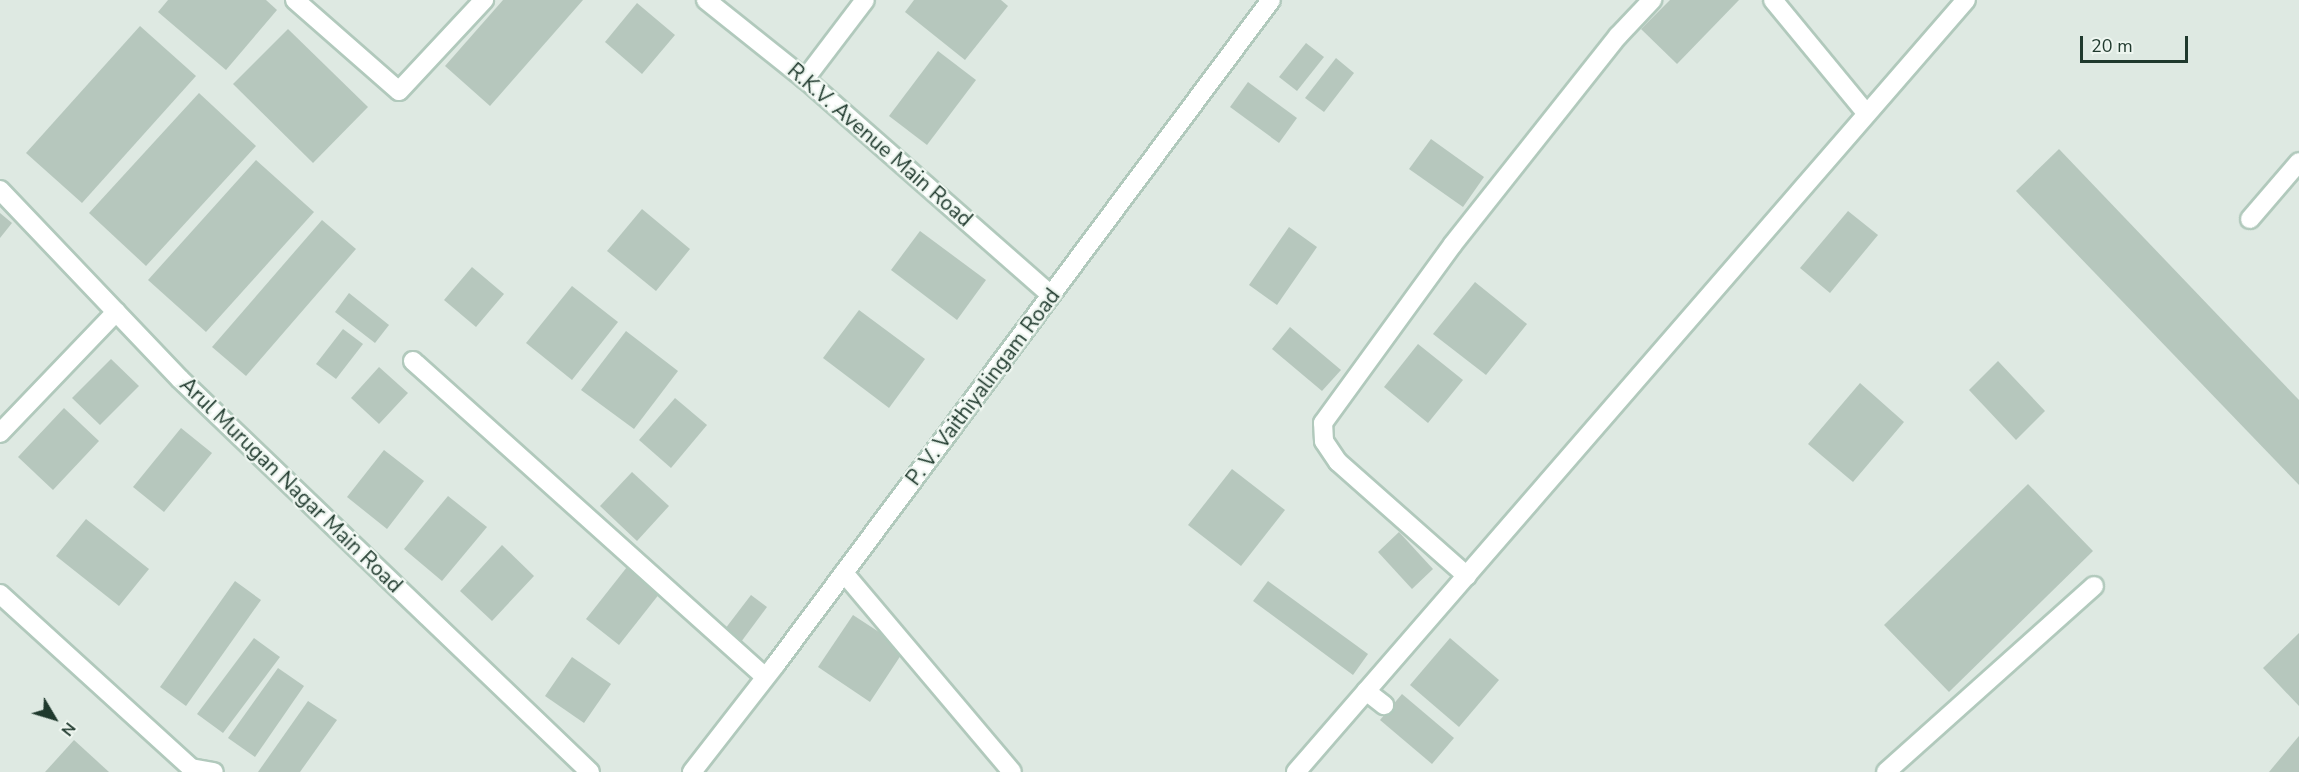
<!DOCTYPE html>
<style>
body{margin:0}
#map{position:relative;width:2299px;height:772px;overflow:hidden;background:#dee9e2;font-family:"Nunito Sans",sans-serif}
div>[style]{position:absolute}
.building>*{inset:0;background:#b6c7bd}
.roads{filter:drop-shadow(2px 0 #b1c9bc) drop-shadow(-2px 0 #b1c9bc) drop-shadow(0 2px #b1c9bc) drop-shadow(0 -2px #b1c9bc)}
.lane>*{height:18px;margin:-9px;padding:0 9px;transform-origin:9px;border-radius:9px;background:#fff}
.street>*{height:18px;margin:-9px;padding:0 9px;transform-origin:9px;border-radius:9px;background:#fff}
.secondary>*{height:18px;margin:-9px;padding:0 9px;transform-origin:9px;border-radius:9px;background:#fff}
span{translate:-50% -50%;white-space:nowrap;text-align:center;line-height:1.15;-webkit-text-stroke:4.5px #eef6f0;paint-order:stroke}
.street-label{font-size:21px;color:#1f392d}
.north{position:absolute;left:24px;top:688px;width:60px;height:60px;-webkit-text-stroke:4px #eef6f0;paint-order:stroke;rotate:128deg;font-size:16px;font-weight:700;line-height:24px;text-align:center;color:#1f392d}
.north::after{content:'';display:block;margin:auto;width:21px;height:27px;background:#1f392d;clip-path:polygon(50% 0,100% 100%,50% 72%,0 100%)}
.scale{position:absolute;left:2080px;top:36px;width:108px;height:27px;box-sizing:border-box;border:3px solid #1f392d;border-top:0;padding-left:8px;font-size:18px;line-height:21px;white-space:nowrap;color:#1f392d;-webkit-text-stroke:4px #eef6f0;paint-order:stroke}
</style>
<div id="map">
<div class="building">
<i style="clip-path:polygon(168px 0,266px 0,277px 10px,226px 70px,158px 12px)"></i>
<i style="clip-path:polygon(503px 0,583px 0,490px 106px,445px 66px)"></i>
<i style="clip-path:polygon(914px 0,1001px 0,1008px 6px,965px 60px,905px 12px)"></i>
<i style="clip-path:polygon(1670px 0,1739px 0,1677px 64px,1641px 29px)"></i>
<i style="clip-path:polygon(637px 3px,675px 35px,642px 74px,605px 42px)"></i>
<i style="clip-path:polygon(140px 26px,196px 76px,82px 203px,26px 153px)"></i>
<i style="clip-path:polygon(288px 29px,368px 107px,313px 163px,233px 84px)"></i>
<i style="clip-path:polygon(1306px 43px,1324px 57px,1297px 91px,1279px 77px)"></i>
<i style="clip-path:polygon(938px 51px,976px 80px,927px 145px,889px 116px)"></i>
<i style="clip-path:polygon(1336px 58px,1354px 73px,1324px 112px,1305px 98px)"></i>
<i style="clip-path:polygon(1248px 82px,1297px 118px,1279px 143px,1230px 107px)"></i>
<i style="clip-path:polygon(199px 93px,256px 146px,146px 266px,89px 213px)"></i>
<i style="clip-path:polygon(1431px 139px,1484px 177px,1463px 207px,1409px 169px)"></i>
<i style="clip-path:polygon(2059px 149px,2299px 400px,2299px 485px,2016px 191px)"></i>
<i style="clip-path:polygon(256px 160px,314px 212px,206px 332px,148px 280px)"></i>
<i style="clip-path:polygon(642px 209px,690px 249px,656px 291px,607px 251px)"></i>
<i style="clip-path:polygon(1848px 211px,1878px 235px,1830px 293px,1800px 268px)"></i>
<i style="clip-path:polygon(0 213px,12px 223px,0 238px)"></i>
<i style="clip-path:polygon(322px 220px,356px 249px,246px 376px,212px 347px)"></i>
<i style="clip-path:polygon(1289px 227px,1317px 247px,1277px 305px,1249px 285px)"></i>
<i style="clip-path:polygon(920px 231px,986px 280px,957px 320px,891px 270px)"></i>
<i style="clip-path:polygon(472px 267px,504px 294px,476px 327px,444px 300px)"></i>
<i style="clip-path:polygon(1475px 282px,1527px 324px,1486px 375px,1433px 334px)"></i>
<i style="clip-path:polygon(572px 286px,618px 322px,572px 380px,526px 343px)"></i>
<i style="clip-path:polygon(349px 293px,389px 325px,375px 343px,335px 312px)"></i>
<i style="clip-path:polygon(859px 310px,925px 359px,889px 408px,823px 358px)"></i>
<i style="clip-path:polygon(1290px 327px,1341px 370px,1322px 391px,1272px 349px)"></i>
<i style="clip-path:polygon(343px 329px,363px 344px,336px 379px,316px 364px)"></i>
<i style="clip-path:polygon(626px 331px,678px 371px,634px 429px,581px 390px)"></i>
<i style="clip-path:polygon(1418px 344px,1463px 380px,1428px 423px,1384px 387px)"></i>
<i style="clip-path:polygon(111px 359px,139px 386px,100px 425px,72px 398px)"></i>
<i style="clip-path:polygon(1998px 361px,2045px 411px,2016px 440px,1969px 390px)"></i>
<i style="clip-path:polygon(379px 367px,408px 393px,379px 424px,351px 398px)"></i>
<i style="clip-path:polygon(1860px 383px,1904px 422px,1853px 482px,1808px 444px)"></i>
<i style="clip-path:polygon(675px 398px,707px 425px,671px 468px,639px 440px)"></i>
<i style="clip-path:polygon(64px 408px,99px 441px,53px 490px,18px 457px)"></i>
<i style="clip-path:polygon(181px 428px,212px 453px,164px 512px,133px 487px)"></i>
<i style="clip-path:polygon(384px 450px,424px 481px,387px 529px,347px 497px)"></i>
<i style="clip-path:polygon(1232px 469px,1285px 510px,1241px 566px,1188px 525px)"></i>
<i style="clip-path:polygon(632px 472px,669px 506px,637px 541px,600px 506px)"></i>
<i style="clip-path:polygon(2028px 484px,2093px 551px,1949px 692px,1884px 625px)"></i>
<i style="clip-path:polygon(448px 496px,487px 527px,442px 581px,404px 549px)"></i>
<i style="clip-path:polygon(86px 519px,149px 569px,119px 606px,56px 556px)"></i>
<i style="clip-path:polygon(1399px 532px,1433px 569px,1412px 589px,1378px 552px)"></i>
<i style="clip-path:polygon(502px 545px,534px 576px,492px 621px,460px 591px)"></i>
<i style="clip-path:polygon(627px 567px,660px 593px,619px 645px,586px 619px)"></i>
<i style="clip-path:polygon(235px 581px,261px 600px,186px 706px,160px 687px)"></i>
<i style="clip-path:polygon(1268px 581px,1368px 654px,1353px 675px,1253px 601px)"></i>
<i style="clip-path:polygon(751px 595px,767px 607px,741px 642px,725px 629px)"></i>
<i style="clip-path:polygon(853px 615px,905px 649px,870px 702px,818px 667px)"></i>
<i style="clip-path:polygon(2299px 633px,2299px 706px,2263px 668px)"></i>
<i style="clip-path:polygon(254px 638px,280px 657px,223px 733px,197px 714px)"></i>
<i style="clip-path:polygon(1450px 638px,1499px 680px,1459px 727px,1410px 685px)"></i>
<i style="clip-path:polygon(572px 657px,611px 684px,584px 723px,545px 696px)"></i>
<i style="clip-path:polygon(278px 668px,304px 686px,255px 757px,228px 738px)"></i>
<i style="clip-path:polygon(1402px 694px,1454px 738px,1432px 764px,1380px 720px)"></i>
<i style="clip-path:polygon(308px 701px,337px 720px,300px 772px,258px 772px)"></i>
<i style="clip-path:polygon(2299px 736px,2299px 772px,2269px 772px)"></i>
<i style="clip-path:polygon(74px 740px,109px 772px,45px 772px)"></i>
</div>
<div class="roads">
<div class="lane">
<i style="left:1886px;top:772px;width:279px;rotate:-41.8deg"></i>
</div>
<div class="street">
<i style="left:295px;top:0;width:138px;rotate:41.2deg"></i>
<i style="left:399px;top:91px;width:125px;rotate:-47deg"></i>
<i style="left:706px;top:0;width:127px;rotate:38.6deg"></i>
<i style="left:805px;top:79px;width:327px;rotate:41.3deg"></i>
<i style="left:1773px;top:0;width:146px;rotate:50.5deg"></i>
<i style="left:805px;top:79px;width:99px;rotate:-52.8deg"></i>
<i style="left:0;top:190px;width:261px;rotate:46.4deg"></i>
<i style="left:180px;top:379px;width:568px;rotate:43.79deg"></i>
<i style="left:2250px;top:219px;width:75px;rotate:-49.3deg"></i>
<i style="left:413px;top:361px;width:473px;rotate:41.9deg"></i>
<i style="left:0;top:433px;width:168px;rotate:-46.2deg"></i>
<i style="left:844px;top:573px;width:260px;rotate:49.8deg"></i>
<i style="left:1467px;top:576px;width:172px;rotate:-138.5deg"></i>
<i style="left:1338px;top:462px;width:25px;rotate:-124deg"></i>
<i style="left:1324px;top:441px;width:18px;rotate:-93deg"></i>
<i style="left:1323px;top:423px;width:221px;rotate:-54deg"></i>
<i style="left:1453px;top:244px;width:265px;rotate:-51.6deg"></i>
<i style="left:1618px;top:36px;width:50px;rotate:-46.6deg"></i>
<i style="left:0;top:594px;width:258px;rotate:42.3deg"></i>
<i style="left:191px;top:768px;width:23px;rotate:10deg"></i>
<i style="left:1366px;top:691px;width:23px;rotate:38deg"></i>
<i style="left:1296px;top:772px;width:1022px;rotate:-49.05deg"></i>
</div>
<div class="secondary">
<i style="left:692px;top:772px;width:137px;rotate:-52.1deg"></i>
<i style="left:776px;top:664px;width:828px;rotate:-53.3deg"></i>
</div>
</div>
<div class="street-label">
<span style="left:880px;top:145px;rotate:41deg">R.K.V. Avenue Main Road</span>
<span style="left:983px;top:387px;rotate:-53deg">P. V. Vaithiyalingam Road</span>
<span style="left:291px;top:485px;rotate:44deg">Arul Murugan Nagar Main Road</span>
</div>
<div class="north">N</div>
<div class="scale">20 m</div>
</div>
